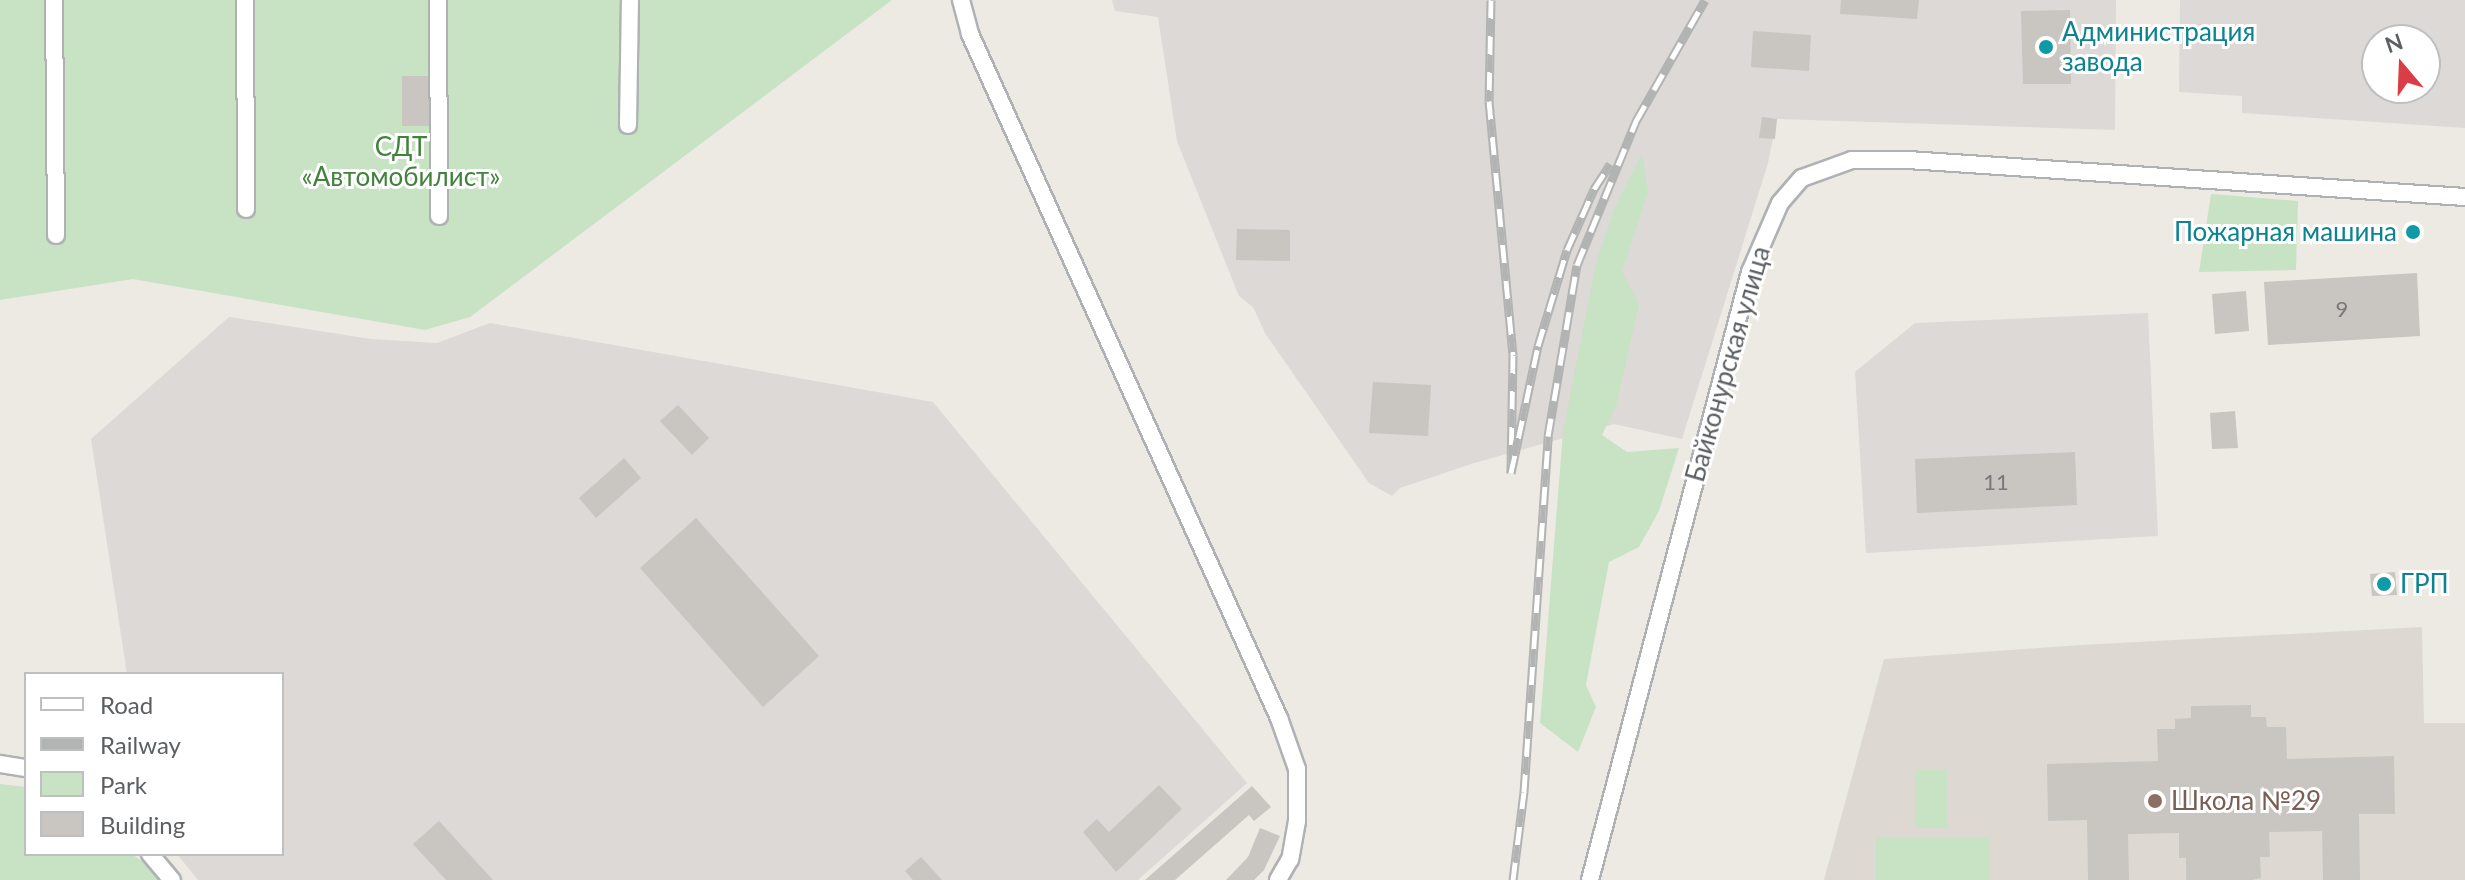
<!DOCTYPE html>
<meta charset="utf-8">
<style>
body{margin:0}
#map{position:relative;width:2465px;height:880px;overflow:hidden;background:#edeae4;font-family:Lato,sans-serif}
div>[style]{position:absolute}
.industrial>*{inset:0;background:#dcd9d6}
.education>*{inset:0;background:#ddd9d2}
.green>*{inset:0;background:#c7e3c3}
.building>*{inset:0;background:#c9c5c0}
.roads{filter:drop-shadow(2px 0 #afb2b5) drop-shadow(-2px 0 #afb2b5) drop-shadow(0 2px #afb2b5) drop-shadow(0 -2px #afb2b5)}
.street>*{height:16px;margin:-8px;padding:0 8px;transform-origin:8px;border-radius:8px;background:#fff}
.rail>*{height:9px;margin-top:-4.5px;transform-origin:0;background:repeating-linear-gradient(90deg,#fff 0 18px,#b2b3b3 0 36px);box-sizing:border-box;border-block:2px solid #b2b3b3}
.dots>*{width:22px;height:22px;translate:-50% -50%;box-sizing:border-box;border:4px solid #fff;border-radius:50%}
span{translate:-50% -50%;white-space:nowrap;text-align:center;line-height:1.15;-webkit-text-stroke:6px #fff;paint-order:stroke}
.number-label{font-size:22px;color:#77797a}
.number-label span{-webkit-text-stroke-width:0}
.culture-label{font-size:26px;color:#0d838f}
.left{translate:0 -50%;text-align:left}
.right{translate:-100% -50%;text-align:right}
.park-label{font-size:26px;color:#42823c}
.street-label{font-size:26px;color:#5c6063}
.education-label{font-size:26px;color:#785e54}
.legend{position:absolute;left:24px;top:672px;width:260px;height:184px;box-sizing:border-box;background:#fff;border:2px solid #bebfc1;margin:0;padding:10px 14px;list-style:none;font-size:24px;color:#5c6063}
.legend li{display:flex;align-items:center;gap:16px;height:40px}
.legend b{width:40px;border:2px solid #bebfc1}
.north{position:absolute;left:2361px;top:24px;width:80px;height:80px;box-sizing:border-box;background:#fff;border:2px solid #bebfc1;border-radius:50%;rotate:341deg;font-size:22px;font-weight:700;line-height:32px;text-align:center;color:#5c6063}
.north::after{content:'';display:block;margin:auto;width:28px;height:36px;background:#db3d46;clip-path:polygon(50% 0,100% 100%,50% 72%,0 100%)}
</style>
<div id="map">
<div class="industrial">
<i style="clip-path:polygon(1112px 0,2116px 0,2115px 130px,1777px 119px,1768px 163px,1682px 439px,1614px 424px,1474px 463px,1400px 488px,1392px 496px,1369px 483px,1265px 333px,1253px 307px,1239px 296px,1177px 141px,1158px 17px,1115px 11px)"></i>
<i style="clip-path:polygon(evenodd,2180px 0,2465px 0,2465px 128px,2242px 113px,2242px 96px,2179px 92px,2180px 0,2425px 40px,2425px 88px,2377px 88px,2377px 40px,2425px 40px)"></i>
<i style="clip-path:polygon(2148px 313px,2158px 536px,1866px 553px,1855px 372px,1915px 323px)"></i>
<i style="clip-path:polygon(229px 317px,371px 339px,437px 343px,490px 323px,933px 402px,1247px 783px,1138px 880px,198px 880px,177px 854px,282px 854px,282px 674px,127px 674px,91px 439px)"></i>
</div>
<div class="education">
<i style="clip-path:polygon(2422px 627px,2424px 723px,2465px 723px,2465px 880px,1824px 880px,1884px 659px,2080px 645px)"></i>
</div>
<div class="green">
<i style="clip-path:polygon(0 0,892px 0,470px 317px,425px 330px,133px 279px,0 300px)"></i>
<i style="clip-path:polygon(1642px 154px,1648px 192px,1622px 272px,1639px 304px,1616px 406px,1602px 435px,1627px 452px,1679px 448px,1659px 511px,1639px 547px,1609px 562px,1586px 685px,1596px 707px,1578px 752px,1540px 723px,1563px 431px,1597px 259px,1616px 205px)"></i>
<i style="clip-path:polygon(2211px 194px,2298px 201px,2296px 270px,2199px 272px)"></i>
<i style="clip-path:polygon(1915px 769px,1947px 769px,1947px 828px,1915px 828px)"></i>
<i style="clip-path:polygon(0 784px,26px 787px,26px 854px,132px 854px,167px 880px,0 880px)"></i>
<i style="clip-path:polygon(1876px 837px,1989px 838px,1989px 880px,1876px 880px)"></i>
</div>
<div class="building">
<i style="clip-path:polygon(1841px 0,1919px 0,1917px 19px,1840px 14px)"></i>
<i style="clip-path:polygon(2070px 10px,2071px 84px,2023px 84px,2021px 11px)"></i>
<i style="clip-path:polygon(1753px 31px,1811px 35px,1809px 71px,1751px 67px)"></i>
<i style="clip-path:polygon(402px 76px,430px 76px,430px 126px,402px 126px)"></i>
<i style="clip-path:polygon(1762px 117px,1777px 119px,1775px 139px,1759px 138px)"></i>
<i style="clip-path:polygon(1237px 229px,1290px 230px,1290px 261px,1236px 260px)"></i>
<i style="clip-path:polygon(2417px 273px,2420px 336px,2268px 345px,2264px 282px)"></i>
<i style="clip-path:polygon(2246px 291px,2249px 331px,2215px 334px,2212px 294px)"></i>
<i style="clip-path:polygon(1373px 382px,1431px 385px,1428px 436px,1369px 433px)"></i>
<i style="clip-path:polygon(678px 405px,709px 438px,692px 455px,660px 421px)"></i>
<i style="clip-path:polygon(2235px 411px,2238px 448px,2212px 449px,2210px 413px)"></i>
<i style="clip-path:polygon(2075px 452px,2077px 505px,1917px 513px,1915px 459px)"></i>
<i style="clip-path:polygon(624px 458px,641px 478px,596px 518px,579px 498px)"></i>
<i style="clip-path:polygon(696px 518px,819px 656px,763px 707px,640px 568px)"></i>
<i style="clip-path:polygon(2395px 572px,2397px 595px,2372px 596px,2370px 574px)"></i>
<i style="clip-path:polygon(2251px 705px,2251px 717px,2266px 717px,2267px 727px,2286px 727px,2287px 759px,2394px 756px,2395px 814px,2359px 814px,2360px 880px,2323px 880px,2322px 831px,2269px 832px,2270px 857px,2260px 857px,2261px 878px,2252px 880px,2186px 880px,2186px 858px,2179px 858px,2179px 833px,2128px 834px,2129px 880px,2088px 880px,2087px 820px,2048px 821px,2047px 764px,2158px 761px,2157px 729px,2175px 729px,2175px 719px,2191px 718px,2191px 706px)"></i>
<i style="clip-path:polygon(1159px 785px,1182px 809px,1116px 872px,1083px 832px,1097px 819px,1109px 832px)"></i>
<i style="clip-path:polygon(1252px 786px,1271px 807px,1254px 821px,1249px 815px,1175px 880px,1145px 880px)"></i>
<i style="clip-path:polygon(439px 821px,493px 880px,446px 880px,413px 844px)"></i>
<i style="clip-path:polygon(1260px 828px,1280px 836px,1264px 870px,1254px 880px,1226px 880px,1248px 857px)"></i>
<i style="clip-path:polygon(921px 857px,942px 880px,913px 880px,905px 871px)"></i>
</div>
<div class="roads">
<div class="street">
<i style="left:54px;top:0;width:235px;rotate:89.5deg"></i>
<i style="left:245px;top:0;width:209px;rotate:89.7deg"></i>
<i style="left:438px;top:0;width:216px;rotate:89.7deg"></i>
<i style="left:961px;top:0;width:35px;rotate:75deg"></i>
<i style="left:970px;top:34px;width:751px;rotate:65.69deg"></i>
<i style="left:1279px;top:718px;width:54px;rotate:70.6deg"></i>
<i style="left:1297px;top:769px;width:52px;rotate:90deg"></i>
<i style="left:1297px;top:821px;width:39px;rotate:100deg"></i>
<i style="left:1290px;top:859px;width:24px;rotate:120deg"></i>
<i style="left:628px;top:125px;width:125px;rotate:-89.1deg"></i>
<i style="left:0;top:764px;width:26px;rotate:9deg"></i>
<i style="left:150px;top:854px;width:34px;rotate:50deg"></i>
<i style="left:1590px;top:880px;width:629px;rotate:-75.26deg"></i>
<i style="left:1750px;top:272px;width:75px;rotate:-66.5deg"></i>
<i style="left:1780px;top:203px;width:33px;rotate:-49deg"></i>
<i style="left:1802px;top:178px;width:53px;rotate:-19.8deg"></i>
<i style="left:1852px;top:160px;width:56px"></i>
<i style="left:1908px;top:160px;width:558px;rotate:3.8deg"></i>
</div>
</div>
<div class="rail">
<i style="left:1491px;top:0;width:101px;rotate:91.1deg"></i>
<i style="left:1489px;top:101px;width:255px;rotate:84.6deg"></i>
<i style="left:1513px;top:355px;width:118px;rotate:91deg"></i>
<i style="left:1511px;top:473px;width:130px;rotate:-78deg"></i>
<i style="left:1538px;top:346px;width:100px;rotate:-73.2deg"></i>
<i style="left:1567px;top:250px;width:67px;rotate:-66.1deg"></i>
<i style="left:1594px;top:189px;width:30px;rotate:-57deg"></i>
<i style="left:1513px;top:880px;width:89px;rotate:-82.9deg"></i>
<i style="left:1524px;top:792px;width:357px;rotate:-86.1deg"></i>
<i style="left:1548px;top:436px;width:173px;rotate:-80.4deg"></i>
<i style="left:1577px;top:265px;width:156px;rotate:-67.7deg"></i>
<i style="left:1636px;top:121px;width:139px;rotate:-60.3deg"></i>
</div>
<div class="dots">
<i style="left:2046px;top:47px;background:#0f9aa8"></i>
<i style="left:2413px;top:232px;background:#0f9aa8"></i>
<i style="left:2384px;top:584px;background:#0f9aa8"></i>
<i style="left:2155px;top:801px;background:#8d6e63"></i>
</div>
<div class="number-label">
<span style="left:2342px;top:309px">9</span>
<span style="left:1996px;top:482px">11</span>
</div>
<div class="culture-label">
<span class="left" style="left:2062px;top:47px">Администрация<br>завода</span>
<span class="right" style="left:2397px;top:232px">Пожарная машина</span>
<span class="left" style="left:2400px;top:584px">ГРП</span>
</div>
<div class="park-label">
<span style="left:401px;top:162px">СДТ<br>«Автомобилист»</span>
</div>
<div class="street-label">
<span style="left:1728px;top:364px;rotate:-74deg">Байконурская улица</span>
</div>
<div class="education-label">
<span class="left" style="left:2171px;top:801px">Школа №29</span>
</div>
<ul class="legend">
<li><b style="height:10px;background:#fff"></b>Road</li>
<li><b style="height:10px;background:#b2b3b3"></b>Railway</li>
<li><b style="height:22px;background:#c7e3c3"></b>Park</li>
<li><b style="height:22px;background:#c9c5c0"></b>Building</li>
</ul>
<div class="north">N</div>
</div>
